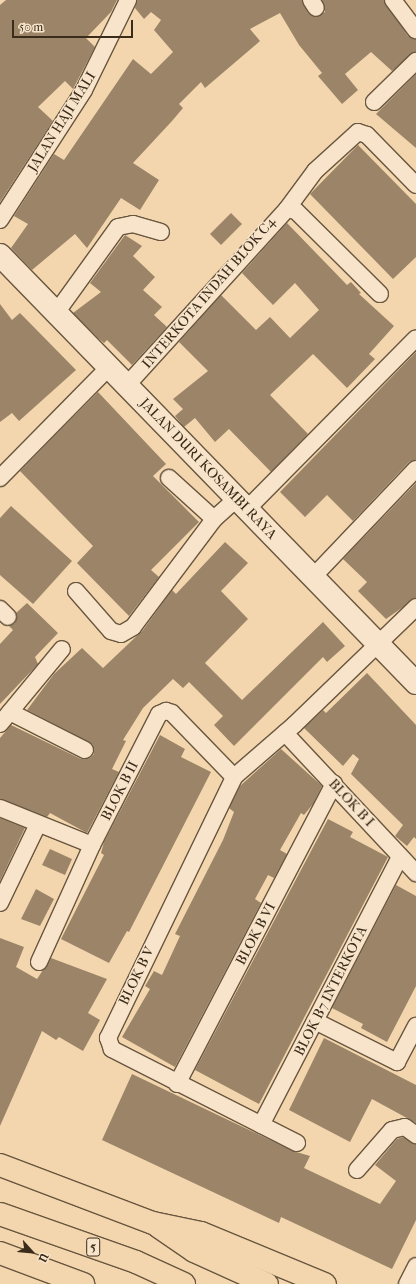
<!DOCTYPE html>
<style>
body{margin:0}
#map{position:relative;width:416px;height:1284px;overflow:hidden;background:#f3d6ae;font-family:"IM FELL French Canon",serif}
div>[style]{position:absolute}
.building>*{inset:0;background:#9b8467}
.roads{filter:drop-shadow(1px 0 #69563f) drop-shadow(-1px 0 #69563f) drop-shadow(0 1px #69563f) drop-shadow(0 -1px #69563f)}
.street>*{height:16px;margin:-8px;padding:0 8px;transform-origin:8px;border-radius:8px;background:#f7e4ca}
.secondary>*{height:22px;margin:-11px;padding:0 11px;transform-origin:11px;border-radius:11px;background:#f7e4ca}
.primary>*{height:22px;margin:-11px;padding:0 11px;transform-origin:11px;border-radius:11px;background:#f3d6ae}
.highway>*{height:22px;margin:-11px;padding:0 11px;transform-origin:11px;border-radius:11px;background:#f3d6ae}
span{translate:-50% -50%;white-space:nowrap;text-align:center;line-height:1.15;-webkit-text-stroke:3px #f7e4ca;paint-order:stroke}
.shield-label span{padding:1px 3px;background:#f7e4ca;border:1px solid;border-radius:3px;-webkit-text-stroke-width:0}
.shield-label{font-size:13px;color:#3b2b1a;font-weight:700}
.street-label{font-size:14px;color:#3b2b1a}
.north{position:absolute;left:12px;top:1232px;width:40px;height:40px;-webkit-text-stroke:3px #f7e4ca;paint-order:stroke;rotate:117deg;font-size:11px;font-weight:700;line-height:16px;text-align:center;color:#3b2b1a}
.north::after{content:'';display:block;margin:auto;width:14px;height:18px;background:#3b2b1a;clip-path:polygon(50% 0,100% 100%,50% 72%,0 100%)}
.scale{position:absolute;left:12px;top:20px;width:121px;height:18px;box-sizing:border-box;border:2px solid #3b2b1a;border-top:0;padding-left:5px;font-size:12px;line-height:14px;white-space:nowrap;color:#3b2b1a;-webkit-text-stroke:3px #f7e4ca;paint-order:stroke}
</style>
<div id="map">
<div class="building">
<i style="clip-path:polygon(6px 0,117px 0,111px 12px,86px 38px,95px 47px,73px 89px,65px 81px,38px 107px,53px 121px,0 202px,0 5px)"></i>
<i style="clip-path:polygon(137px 0,302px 0,308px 13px,316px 17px,325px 12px,322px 0,384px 0,408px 36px,416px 39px,416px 52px,392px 71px,371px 52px,345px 74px,358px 90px,342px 104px,318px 76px,322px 73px,299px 45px,280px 13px,250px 29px,260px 41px,205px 88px,201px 82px,179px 104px,183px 108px,172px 121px,133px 163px,159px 180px,140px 210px,121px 198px,87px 248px,75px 234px,32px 270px,11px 248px,28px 224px,14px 216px,54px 154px,64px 160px,133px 59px,151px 74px,173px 52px,154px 30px,161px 20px,151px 12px,144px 19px,135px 8px)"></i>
<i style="clip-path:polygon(416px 74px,416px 148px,376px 114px)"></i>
<i style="clip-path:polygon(358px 145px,416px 204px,416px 257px,393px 279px,310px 194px)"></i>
<i style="clip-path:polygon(231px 213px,242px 224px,221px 245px,210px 234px)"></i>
<i style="clip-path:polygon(287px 223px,347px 285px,351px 282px,361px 293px,359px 294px,394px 326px,369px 354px,375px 359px,347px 388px,313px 354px,270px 395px,308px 434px,271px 472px,229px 429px,215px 442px,195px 418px,184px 427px,175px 416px,183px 409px,173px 399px,208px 371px,179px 342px,221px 295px,256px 330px,270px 317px,290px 338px,319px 310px,295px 283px,273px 305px,242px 273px)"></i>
<i style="clip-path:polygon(125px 235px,142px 246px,133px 256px,155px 277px,143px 290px,162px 307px,154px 315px,167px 327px,132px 365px,107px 340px,104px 343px,98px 338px,73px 313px,101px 292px,90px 283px)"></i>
<i style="clip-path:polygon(0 304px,12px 320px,20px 313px,76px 370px,19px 421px,12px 413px,0 422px)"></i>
<i style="clip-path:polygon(416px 352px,416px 460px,409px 462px,353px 521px,327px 495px,305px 517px,280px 492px)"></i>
<i style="clip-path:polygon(98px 392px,166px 464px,153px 476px,199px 522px,151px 570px,159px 577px,129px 616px,77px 563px,93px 546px,20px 471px)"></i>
<i style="clip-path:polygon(416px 483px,416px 598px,386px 619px,358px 591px,367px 582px,343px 559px)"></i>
<i style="clip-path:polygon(11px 506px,72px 561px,33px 604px,0 575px,0 518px)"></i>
<i style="clip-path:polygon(225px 542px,248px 563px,221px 591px,248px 619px,205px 663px,242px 700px,323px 622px,345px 646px,327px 662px,323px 657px,234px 746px,214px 725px,223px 716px,189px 682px,183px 688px,173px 679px,143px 708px,123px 740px,126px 741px,112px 769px,119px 772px,87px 833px,50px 813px,47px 817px,0 799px,0 738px,11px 725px,81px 759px,90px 758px,94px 754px,93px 745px,89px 742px,27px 710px,54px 674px,82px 648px,103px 668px,143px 630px,172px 590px,176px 594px)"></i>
<i style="clip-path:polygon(27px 603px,58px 633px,35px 657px,38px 664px,0 704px,0 644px,13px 630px,9px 626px,15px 623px,16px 613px)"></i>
<i style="clip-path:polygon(367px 673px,416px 725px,416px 839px,414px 837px,407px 846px,395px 836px,403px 825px,351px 774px,359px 759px,353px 754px,343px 766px,304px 728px,323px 710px,326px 713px)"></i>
<i style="clip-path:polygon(160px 735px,185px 749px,181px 757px,211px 772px,129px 932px,127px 931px,109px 963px,61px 939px,104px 855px,101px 853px,104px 842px)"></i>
<i style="clip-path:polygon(281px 749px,322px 786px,313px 804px,304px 815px,301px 813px,280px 850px,287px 854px,274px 878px,268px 875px,255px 899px,261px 903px,175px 1067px,122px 1037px,150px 989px,145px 986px,154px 971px,162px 975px,180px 936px,175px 934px,223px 840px,234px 812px,229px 808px,240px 786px)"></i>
<i style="clip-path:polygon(0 818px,25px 828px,0 881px)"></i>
<i style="clip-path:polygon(328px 819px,353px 832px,350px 837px,388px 857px,259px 1104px,195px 1070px)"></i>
<i style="clip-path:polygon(50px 849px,72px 859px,65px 875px,42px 865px)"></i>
<i style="clip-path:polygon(396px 885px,416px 896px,416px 986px,387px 1042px,361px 1028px,363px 1024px,332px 1008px)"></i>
<i style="clip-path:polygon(36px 889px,54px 899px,40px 926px,21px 919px)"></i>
<i style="clip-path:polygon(0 938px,24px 947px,16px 967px,37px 979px,51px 958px,107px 979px,88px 1013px,100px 1020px,83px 1051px,59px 1037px,56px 1040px,42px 1031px,0 1126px)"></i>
<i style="clip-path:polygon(324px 1038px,416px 1085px,416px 1123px,372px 1099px,350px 1142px,289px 1110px)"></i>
<i style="clip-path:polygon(132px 1074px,293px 1151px,310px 1156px,304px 1168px,380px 1204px,396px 1181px,375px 1165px,397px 1139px,403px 1137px,416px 1144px,416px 1220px,392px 1269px,281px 1217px,279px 1223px,102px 1140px)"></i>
</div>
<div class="roads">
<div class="street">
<i style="left:311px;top:0;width:9px;rotate:58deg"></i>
<i style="left:393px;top:0;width:38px;rotate:53deg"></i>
<i style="left:374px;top:102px;width:59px;rotate:-44.3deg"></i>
<i style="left:287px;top:209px;width:47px;rotate:-53.6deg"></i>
<i style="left:315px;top:171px;width:58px;rotate:-42.2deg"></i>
<i style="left:358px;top:132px;width:9px;rotate:18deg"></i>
<i style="left:367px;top:135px;width:70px;rotate:45.6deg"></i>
<i style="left:0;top:220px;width:155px;rotate:-57.1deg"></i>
<i style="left:84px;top:90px;width:100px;rotate:-63.9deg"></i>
<i style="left:56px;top:313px;width:106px;rotate:-54.2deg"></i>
<i style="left:118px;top:227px;width:15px;rotate:-11deg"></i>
<i style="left:133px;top:224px;width:29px;rotate:16deg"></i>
<i style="left:127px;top:385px;width:238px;rotate:-47.7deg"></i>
<i style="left:287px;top:209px;width:9px;rotate:13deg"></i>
<i style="left:296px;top:211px;width:118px;rotate:44.7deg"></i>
<i style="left:0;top:478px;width:156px;rotate:-45.5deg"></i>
<i style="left:169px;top:478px;width:61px;rotate:42.3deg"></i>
<i style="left:247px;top:509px;width:240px;rotate:-45.3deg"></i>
<i style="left:313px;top:577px;width:149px;rotate:-46.4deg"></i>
<i style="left:76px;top:591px;width:53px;rotate:48.8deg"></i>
<i style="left:111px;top:631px;width:10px;rotate:17deg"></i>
<i style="left:121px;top:634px;width:14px;rotate:-30deg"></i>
<i style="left:133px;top:627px;width:135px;rotate:-53.1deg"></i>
<i style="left:214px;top:519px;width:31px;rotate:-42deg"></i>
<i style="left:0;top:609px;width:11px;rotate:45deg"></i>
<i style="left:10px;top:712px;width:84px;rotate:26.9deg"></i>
<i style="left:0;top:724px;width:97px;rotate:-50.4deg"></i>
<i style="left:285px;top:733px;width:192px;rotate:46.9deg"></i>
<i style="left:0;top:808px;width:99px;rotate:21.9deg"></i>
<i style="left:0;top:903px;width:88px;rotate:-64.3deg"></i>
<i style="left:39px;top:962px;width:128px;rotate:-65.6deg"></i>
<i style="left:92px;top:845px;width:147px;rotate:-62.9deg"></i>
<i style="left:159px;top:714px;width:8px;rotate:-23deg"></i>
<i style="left:166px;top:711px;width:6px;rotate:18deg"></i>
<i style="left:172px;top:713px;width:89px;rotate:45.9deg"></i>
<i style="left:315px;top:1021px;width:92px;rotate:26.6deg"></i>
<i style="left:397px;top:1062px;width:41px;rotate:-62.2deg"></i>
<i style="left:177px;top:1084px;width:339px;rotate:-62.4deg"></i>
<i style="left:261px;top:1125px;width:302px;rotate:-62.6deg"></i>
<i style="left:297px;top:1143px;width:208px;rotate:-153.1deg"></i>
<i style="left:112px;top:1049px;width:12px;rotate:-110deg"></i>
<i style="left:108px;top:1038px;width:290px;rotate:-64.2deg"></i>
<i style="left:234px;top:777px;width:79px;rotate:-40.9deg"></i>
<i style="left:294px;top:725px;width:170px;rotate:-44deg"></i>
<i style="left:357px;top:1170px;width:53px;rotate:-48.8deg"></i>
<i style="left:392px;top:1130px;width:13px;rotate:-13deg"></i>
<i style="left:405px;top:1127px;width:14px;rotate:36deg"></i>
<i style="left:407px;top:1284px;width:20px;rotate:-63deg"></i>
</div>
<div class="secondary">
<i style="left:0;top:255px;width:597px;rotate:45.81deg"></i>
</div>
<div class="primary">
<i style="left:0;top:1165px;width:164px;rotate:20.8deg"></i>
<i style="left:153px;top:1223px;width:49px;rotate:11.8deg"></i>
<i style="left:201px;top:1233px;width:134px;rotate:22.4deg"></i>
<i style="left:159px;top:1227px;width:42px;rotate:34.4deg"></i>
<i style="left:194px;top:1251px;width:80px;rotate:24.3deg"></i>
</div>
<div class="highway">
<i style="left:0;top:1214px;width:144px;rotate:19.4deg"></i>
<i style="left:136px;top:1262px;width:53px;rotate:24.6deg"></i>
<i style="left:0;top:1253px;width:89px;rotate:20.5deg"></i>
</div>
</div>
<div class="shield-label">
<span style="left:93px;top:1247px">5</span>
</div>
<div class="street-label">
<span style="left:62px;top:122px;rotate:-58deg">JALAN HAJI MALI</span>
<span style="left:209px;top:293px;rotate:-49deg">INTERKOTA INDAH BLOK C4</span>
<span style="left:208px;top:469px;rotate:46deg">JALAN DURI KOSAMBI RAYA</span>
<span style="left:120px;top:791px;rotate:-63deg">BLOK B II</span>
<span style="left:351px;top:803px;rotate:47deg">BLOK B I</span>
<span style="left:256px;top:934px;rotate:-62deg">BLOK B VI</span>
<span style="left:137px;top:976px;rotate:-64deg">BLOK B V</span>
<span style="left:331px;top:991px;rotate:-63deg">BLOK B7 INTERKOTA</span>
</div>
<div class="north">U</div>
<div class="scale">50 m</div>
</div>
